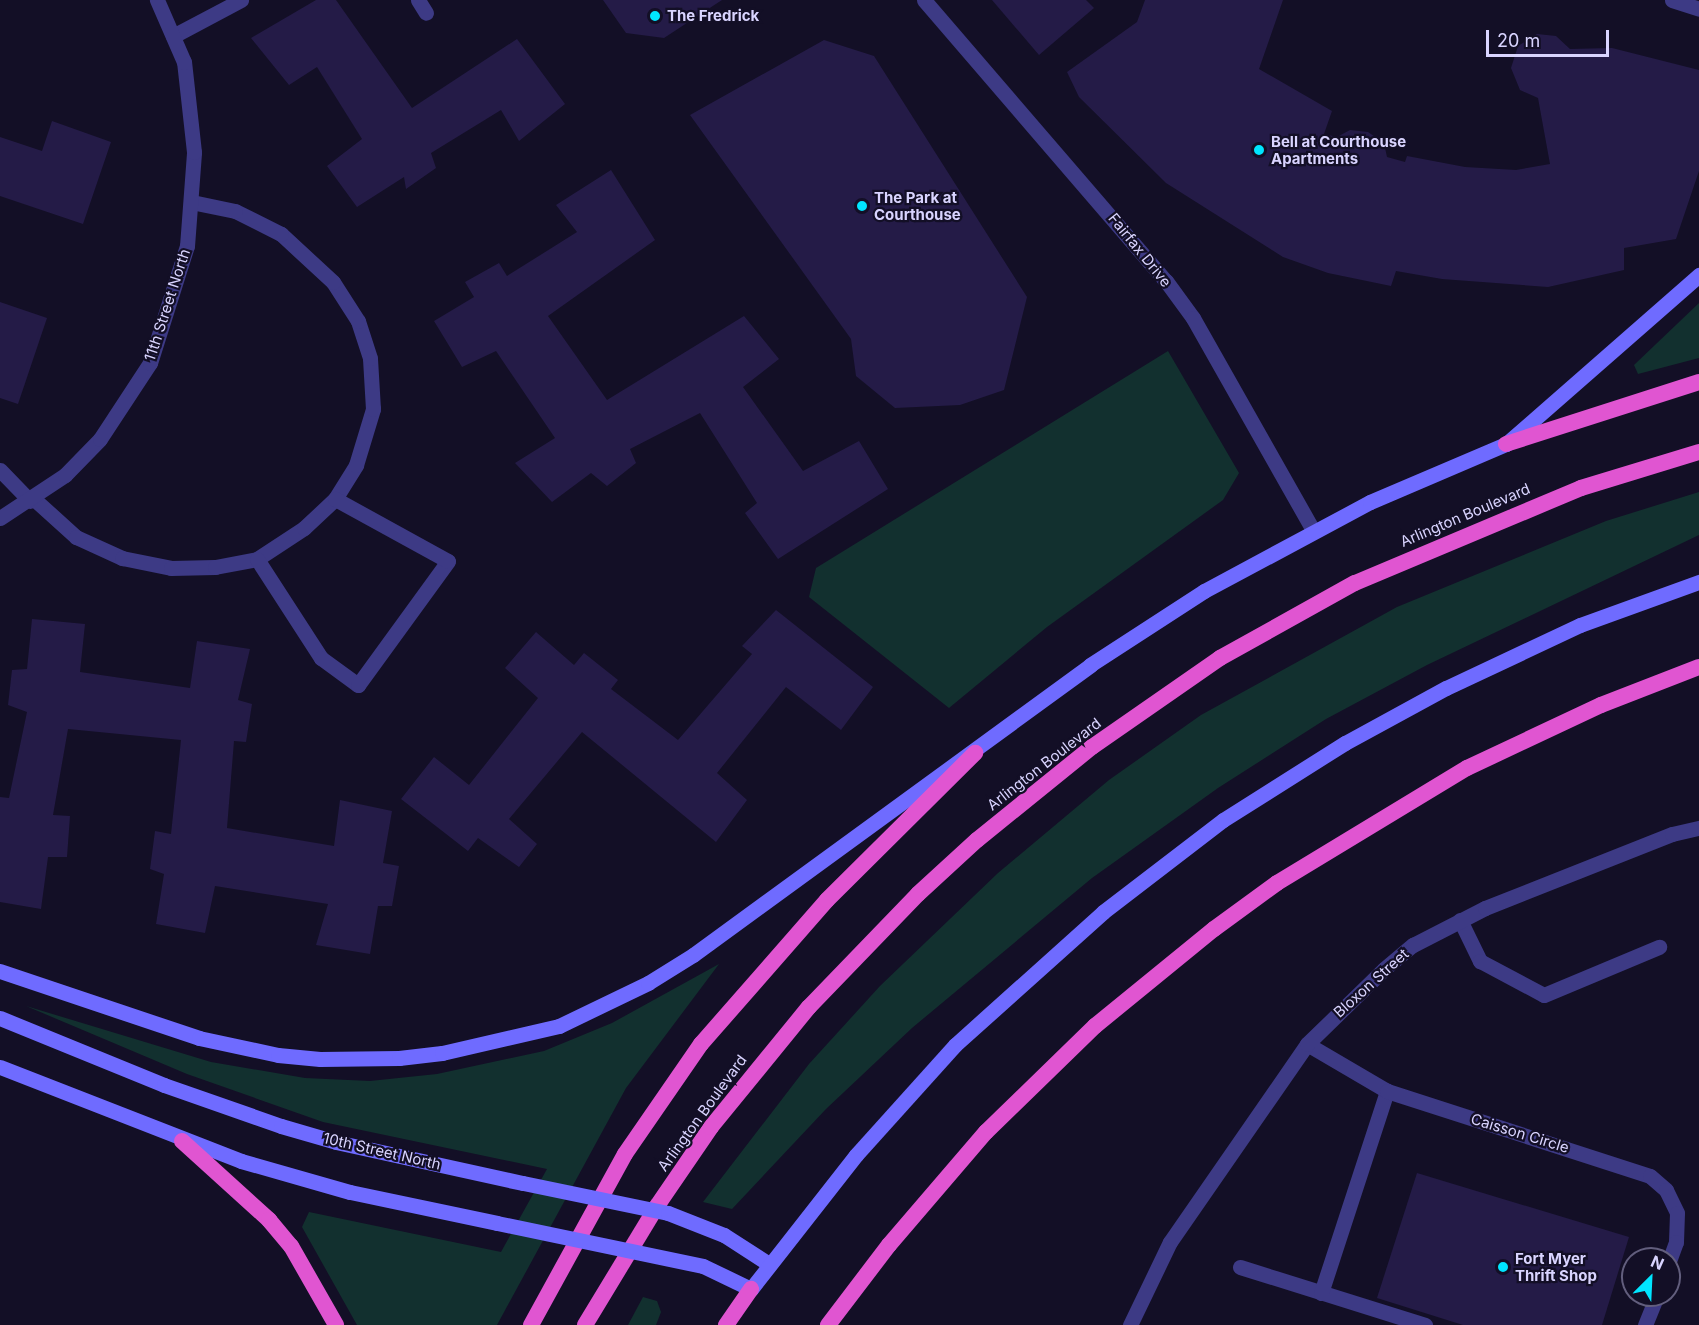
<!DOCTYPE html>
<style>
body{margin:0}
#map{position:relative;width:1699px;height:1325px;overflow:hidden;background:#130f26;font-family:Inter,sans-serif}
div>[style]{position:absolute}
.green>*{inset:0;background:#12302f}
.building>*{inset:0;background:#241b47}
.service>*{height:15px;margin:-7.5px;padding:0 7.5px;transform-origin:7.5px;border-radius:7.5px;background:#3d3a85}
.minor>*{height:15px;margin:-7.5px;padding:0 7.5px;transform-origin:7.5px;border-radius:7.5px;background:#3d3a85}
.tertiary>*{height:15px;margin:-7.5px;padding:0 7.5px;transform-origin:7.5px;border-radius:7.5px;background:#3d3a85}
.secondary>*{height:15px;margin:-7.5px;padding:0 7.5px;transform-origin:7.5px;border-radius:7.5px;background:#6f6bff}
.trunk>*{height:16px;margin:-8px;padding:0 8px;transform-origin:8px;border-radius:8px;background:#e055d1}
.secondary-bridge>*{height:15px;margin:-7.5px;padding:0 7.5px;transform-origin:7.5px;border-radius:7.5px;background:#6f6bff}
.dots>*{width:16px;height:16px;translate:-50% -50%;box-sizing:border-box;border:3px solid #130f26;border-radius:50%}
span{translate:-50% -50%;white-space:nowrap;text-align:center;line-height:1.15;-webkit-text-stroke:4.5px #130f26;paint-order:stroke}
.poi-label{font-size:15px;color:#d9d4ff;font-weight:700}
.left{translate:0 -50%;text-align:left}
.street-label{font-size:15px;color:#d9d4ff}
.north{position:absolute;left:1621px;top:1247px;width:60px;height:60px;box-sizing:border-box;background:#130f26;border:2px solid #625e7d;border-radius:50%;rotate:24deg;font-size:16px;font-weight:700;line-height:24px;text-align:center;color:#d9d4ff}
.north::after{content:'';display:block;margin:auto;width:21px;height:27px;background:#00e5ff;clip-path:polygon(50% 0,100% 100%,50% 72%,0 100%)}
.scale{position:absolute;left:1486px;top:30px;width:123px;height:27px;box-sizing:border-box;border:3px solid #d9d4ff;border-top:0;padding-left:8px;font-size:18px;line-height:21px;white-space:nowrap;color:#d9d4ff;-webkit-text-stroke:4px #130f26;paint-order:stroke}
</style>
<div id="map">
<div class="green">
<i style="clip-path:polygon(1699px 303px,1699px 358px,1638px 374px,1634px 365px)"></i>
<i style="clip-path:polygon(1168px 351px,1239px 473px,1223px 500px,1047px 627px,949px 708px,809px 597px,816px 568px)"></i>
<i style="clip-path:polygon(1699px 492px,1699px 535px,1427px 665px,1326px 719px,1218px 788px,1092px 878px,912px 1028px,826px 1109px,732px 1209px,703px 1202px,809px 1064px,880px 986px,998px 873px,1109px 780px,1201px 715px,1397px 607px,1606px 521px)"></i>
<i style="clip-path:polygon(719px 964px,626px 1088px,497px 1325px,357px 1325px,302px 1227px,309px 1212px,501px 1252px,547px 1169px,323px 1122px,187px 1074px,26px 1006px,211px 1062px,305px 1078px,370px 1081px,437px 1074px,544px 1051px,612px 1023px)"></i>
<i style="clip-path:polygon(643px 1297px,657px 1301px,661px 1312px,656px 1325px,628px 1325px)"></i>
</div>
<div class="building">
<i style="clip-path:polygon(316px 0,336px 0,412px 108px,517px 39px,565px 104px,519px 141px,501px 110px,431px 153px,436px 168px,406px 189px,404px 177px,357px 207px,327px 166px,362px 139px,317px 67px,289px 85px,251px 38px)"></i>
<i style="clip-path:polygon(603px 0,722px 0,664px 38px,626px 33px)"></i>
<i style="clip-path:polygon(992px 0,1086px 0,1094px 8px,1039px 55px)"></i>
<i style="clip-path:polygon(1145px 0,1283px 0,1259px 69px,1332px 111px,1324px 134px,1337px 137px,1350px 130px,1368px 132px,1384px 143px,1387px 157px,1405px 162px,1407px 156px,1465px 167px,1516px 170px,1550px 164px,1538px 98px,1520px 90px,1511px 68px,1518px 46px,1537px 34px,1556px 36px,1570px 49px,1612px 48px,1699px 70px,1699px 171px,1676px 239px,1624px 248px,1624px 270px,1548px 287px,1442px 279px,1396px 271px,1391px 286px,1328px 273px,1283px 257px,1166px 183px,1079px 97px,1067px 72px,1137px 22px)"></i>
<i style="clip-path:polygon(824px 40px,874px 56px,1027px 297px,1004px 390px,960px 405px,895px 408px,856px 376px,851px 339px,690px 115px)"></i>
<i style="clip-path:polygon(52px 121px,111px 142px,83px 224px,0 196px,0 137px,42px 151px)"></i>
<i style="clip-path:polygon(611px 170px,655px 240px,548px 316px,607px 400px,744px 316px,779px 359px,743px 387px,803px 471px,859px 441px,888px 489px,778px 559px,745px 513px,757px 503px,700px 413px,630px 449px,636px 463px,607px 486px,591px 473px,552px 502px,515px 463px,555px 438px,496px 351px,462px 367px,434px 321px,474px 297px,465px 282px,499px 263px,507px 276px,577px 232px,556px 205px)"></i>
<i style="clip-path:polygon(0 302px,47px 318px,18px 404px,0 398px)"></i>
<i style="clip-path:polygon(776px 610px,873px 687px,841px 730px,786px 687px,717px 773px,747px 800px,716px 842px,582px 732px,509px 819px,537px 844px,519px 867px,478px 838px,468px 851px,401px 799px,434px 757px,469px 785px,538px 698px,505px 668px,536px 632px,574px 665px,584px 653px,618px 680px,611px 689px,678px 740px,752px 654px,742px 646px)"></i>
<i style="clip-path:polygon(32px 619px,85px 624px,80px 672px,190px 688px,197px 641px,250px 649px,238px 700px,252px 704px,246px 742px,234px 741px,227px 828px,334px 846px,340px 800px,392px 811px,383px 863px,399px 866px,392px 906px,378px 906px,370px 954px,316px 945px,328px 904px,215px 886px,205px 933px,156px 924px,164px 874px,150px 869px,155px 831px,171px 834px,181px 740px,68px 729px,53px 815px,70px 816px,67px 857px,48px 857px,41px 909px,0 902px,0 797px,9px 798px,27px 712px,8px 705px,12px 670px,27px 669px)"></i>
<i style="clip-path:polygon(1417px 1173px,1629px 1237px,1602px 1325px,1463px 1325px,1377px 1298px)"></i>
</div>
<div class="service">
<i style="left:418px;top:0;width:15px;rotate:58deg"></i>
<i style="left:173px;top:36px;width:77px;rotate:-27.9deg"></i>
<i style="left:0;top:470px;width:43px;rotate:45.9deg"></i>
<i style="left:34px;top:499px;width:57px;rotate:42.1deg"></i>
<i style="left:76px;top:537px;width:51px;rotate:24.5deg"></i>
<i style="left:122px;top:558px;width:50px;rotate:11.5deg"></i>
<i style="left:171px;top:568px;width:44px;rotate:-1.3deg"></i>
<i style="left:215px;top:567px;width:43px;rotate:-10.8deg"></i>
<i style="left:257px;top:559px;width:56px;rotate:-33.4deg"></i>
<i style="left:304px;top:528px;width:42px;rotate:-43.1deg"></i>
<i style="left:335px;top:499px;width:40px;rotate:-58deg"></i>
<i style="left:356px;top:465px;width:59px;rotate:-73.1deg"></i>
<i style="left:373px;top:409px;width:51px;rotate:-93.4deg"></i>
<i style="left:370px;top:358px;width:39px;rotate:-108deg"></i>
<i style="left:358px;top:321px;width:46px;rotate:-122.7deg"></i>
<i style="left:333px;top:282px;width:71px;rotate:-137.3deg"></i>
<i style="left:281px;top:234px;width:51px;rotate:-153.4deg"></i>
<i style="left:235px;top:211px;width:45px;rotate:-168.4deg"></i>
<i style="left:257px;top:559px;width:118px;rotate:57.1deg"></i>
<i style="left:321px;top:658px;width:46px;rotate:36.1deg"></i>
<i style="left:358px;top:685px;width:153px;rotate:-54deg"></i>
<i style="left:448px;top:561px;width:129px;rotate:-151.2deg"></i>
<i style="left:1460px;top:920px;width:46px;rotate:64deg"></i>
<i style="left:1480px;top:961px;width:72px;rotate:28deg"></i>
<i style="left:1544px;top:995px;width:125px;rotate:-22.7deg"></i>
<i style="left:1240px;top:1267px;width:194px;rotate:17.4deg"></i>
<i style="left:1321px;top:1293px;width:213px;rotate:-71.9deg"></i>
</div>
<div class="minor">
<i style="left:1672px;top:0;width:28px;rotate:18deg"></i>
<i style="left:0;top:518px;width:78px;rotate:-33.5deg"></i>
<i style="left:65px;top:475px;width:50px;rotate:-45.8deg"></i>
<i style="left:100px;top:439px;width:91px;rotate:-56.7deg"></i>
<i style="left:150px;top:363px;width:123px;rotate:-72.5deg"></i>
<i style="left:187px;top:246px;width:94px;rotate:-85.7deg"></i>
<i style="left:194px;top:152px;width:91px;rotate:-96.3deg"></i>
<i style="left:184px;top:62px;width:68px;rotate:-113.5deg"></i>
<i style="left:1307px;top:1044px;width:93px;rotate:30.4deg"></i>
<i style="left:1387px;top:1091px;width:276px;rotate:17.9deg"></i>
<i style="left:1650px;top:1176px;width:21px;rotate:41deg"></i>
<i style="left:1666px;top:1190px;width:25px;rotate:64deg"></i>
<i style="left:1677px;top:1213px;width:29px;rotate:92deg"></i>
<i style="left:1676px;top:1242px;width:20px;rotate:110deg"></i>
<i style="left:1130px;top:1325px;width:92px;rotate:-64.3deg"></i>
<i style="left:1170px;top:1242px;width:241px;rotate:-55.3deg"></i>
<i style="left:1307px;top:1044px;width:107px;rotate:-44.2deg"></i>
<i style="left:1384px;top:969px;width:38px;rotate:-40deg"></i>
<i style="left:1413px;top:945px;width:81px;rotate:-27.2deg"></i>
<i style="left:1485px;top:908px;width:201px;rotate:-21.6deg"></i>
<i style="left:1672px;top:834px;width:28px;rotate:-13deg"></i>
<i style="left:1645px;top:1325px;width:32px;rotate:-68deg"></i>
</div>
<div class="tertiary">
<i style="left:924px;top:0;width:371px;rotate:49.3deg"></i>
<i style="left:1166px;top:281px;width:46px;rotate:53.9deg"></i>
<i style="left:1193px;top:318px;width:244px;rotate:60.5deg"></i>
</div>
<div class="secondary">
<i style="left:0;top:971px;width:210px;rotate:18.6deg"></i>
<i style="left:199px;top:1038px;width:81px;rotate:12.1deg"></i>
<i style="left:278px;top:1055px;width:42px;rotate:5.4deg"></i>
<i style="left:320px;top:1059px;width:79px;rotate:-0.7deg"></i>
<i style="left:399px;top:1058px;width:43px;rotate:-6.6deg"></i>
<i style="left:442px;top:1053px;width:120px;rotate:-13deg"></i>
<i style="left:559px;top:1026px;width:99px;rotate:-25.8deg"></i>
<i style="left:648px;top:983px;width:53px;rotate:-31.9deg"></i>
<i style="left:693px;top:955px;width:492px;rotate:-36.1deg"></i>
<i style="left:1090px;top:665px;width:136px;rotate:-33deg"></i>
<i style="left:1204px;top:591px;width:188px;rotate:-28.2deg"></i>
<i style="left:1370px;top:502px;width:148px;rotate:-23.1deg"></i>
<i style="left:1506px;top:444px;width:257px;rotate:-41.2deg"></i>
<i style="left:0;top:1018px;width:177px;rotate:22.2deg"></i>
<i style="left:164px;top:1085px;width:124px;rotate:19.3deg"></i>
<i style="left:281px;top:1126px;width:57px;rotate:16.2deg"></i>
<i style="left:336px;top:1142px;width:191px;rotate:12.4deg"></i>
<i style="left:0;top:1067px;width:259px;rotate:21.3deg"></i>
<i style="left:241px;top:1161px;width:113px;rotate:15.9deg"></i>
<i style="left:350px;top:1192px;width:150px;rotate:11.9deg"></i>
<i style="left:724px;top:1235px;width:54px;rotate:32.8deg"></i>
<i style="left:703px;top:1266px;width:53px;rotate:25.6deg"></i>
<i style="left:751px;top:1289px;width:170px;rotate:-51.9deg"></i>
<i style="left:856px;top:1155px;width:148px;rotate:-48deg"></i>
<i style="left:955px;top:1045px;width:199px;rotate:-41.9deg"></i>
<i style="left:1103px;top:912px;width:151px;rotate:-37.5deg"></i>
<i style="left:1223px;top:820px;width:144px;rotate:-32.3deg"></i>
<i style="left:1345px;top:743px;width:115px;rotate:-28.6deg"></i>
<i style="left:1446px;top:688px;width:148px;rotate:-25.2deg"></i>
<i style="left:1580px;top:625px;width:127px;rotate:-19.9deg"></i>
</div>
<div class="trunk">
<i style="left:1506px;top:444px;width:203px;rotate:-17.8deg"></i>
<i style="left:182px;top:1141px;width:118px;rotate:42.2deg"></i>
<i style="left:269px;top:1220px;width:34px;rotate:50deg"></i>
<i style="left:291px;top:1246px;width:91px;rotate:60.3deg"></i>
<i style="left:531px;top:1325px;width:195px;rotate:-61.2deg"></i>
<i style="left:625px;top:1154px;width:134px;rotate:-55.4deg"></i>
<i style="left:701px;top:1044px;width:191px;rotate:-48.8deg"></i>
<i style="left:827px;top:900px;width:209px;rotate:-44.8deg"></i>
<i style="left:585px;top:1325px;width:139px;rotate:-58.8deg"></i>
<i style="left:657px;top:1206px;width:96px;rotate:-55.6deg"></i>
<i style="left:711px;top:1127px;width:155px;rotate:-50.8deg"></i>
<i style="left:809px;top:1007px;width:157px;rotate:-46deg"></i>
<i style="left:918px;top:894px;width:80px;rotate:-42.5deg"></i>
<i style="left:977px;top:840px;width:148px;rotate:-39deg"></i>
<i style="left:1092px;top:747px;width:156px;rotate:-34.8deg"></i>
<i style="left:1220px;top:658px;width:154px;rotate:-29.1deg"></i>
<i style="left:1355px;top:583px;width:245px;rotate:-22.8deg"></i>
<i style="left:1581px;top:488px;width:123px;rotate:-17deg"></i>
<i style="left:726px;top:1325px;width:44px;rotate:-55.2deg"></i>
<i style="left:828px;top:1325px;width:101px;rotate:-52.7deg"></i>
<i style="left:889px;top:1245px;width:149px;rotate:-49.4deg"></i>
<i style="left:986px;top:1132px;width:152px;rotate:-44.2deg"></i>
<i style="left:1095px;top:1026px;width:154px;rotate:-39.2deg"></i>
<i style="left:1214px;top:929px;width:78px;rotate:-36.1deg"></i>
<i style="left:1277px;top:883px;width:222px;rotate:-31.2deg"></i>
<i style="left:1467px;top:768px;width:148px;rotate:-25.2deg"></i>
<i style="left:1601px;top:705px;width:105px;rotate:-21.2deg"></i>
</div>
<div class="secondary-bridge">
<i style="left:523px;top:1183px;width:148px;rotate:11.7deg"></i>
<i style="left:668px;top:1213px;width:60px;rotate:21.4deg"></i>
<i style="left:497px;top:1223px;width:210px;rotate:11.8deg"></i>
</div>
<div class="dots">
<i style="left:655px;top:16px;background:#00e5ff"></i>
<i style="left:1259px;top:150px;background:#00e5ff"></i>
<i style="left:862px;top:206px;background:#00e5ff"></i>
<i style="left:1503px;top:1267px;background:#00e5ff"></i>
</div>
<div class="poi-label">
<span class="left" style="left:667px;top:16px">The Fredrick</span>
<span class="left" style="left:1271px;top:150px">Bell at Courthouse<br>Apartments</span>
<span class="left" style="left:874px;top:206px">The Park at<br>Courthouse</span>
<span class="left" style="left:1515px;top:1267px">Fort Myer<br>Thrift Shop</span>
</div>
<div class="street-label">
<span style="left:1140px;top:250px;rotate:51deg">Fairfax Drive</span>
<span style="left:167px;top:305px;rotate:-72deg">11th Street North</span>
<span style="left:1465px;top:515px;rotate:-23deg">Arlington Boulevard</span>
<span style="left:1044px;top:764px;rotate:-38deg">Arlington Boulevard</span>
<span style="left:1371px;top:983px;rotate:-42deg">Bloxon Street</span>
<span style="left:702px;top:1113px;rotate:-54deg">Arlington Boulevard</span>
<span style="left:1520px;top:1133px;rotate:17deg">Caisson Circle</span>
<span style="left:382px;top:1151px;rotate:13deg">10th Street North</span>
</div>
<div class="north">N</div>
<div class="scale">20 m</div>
</div>
